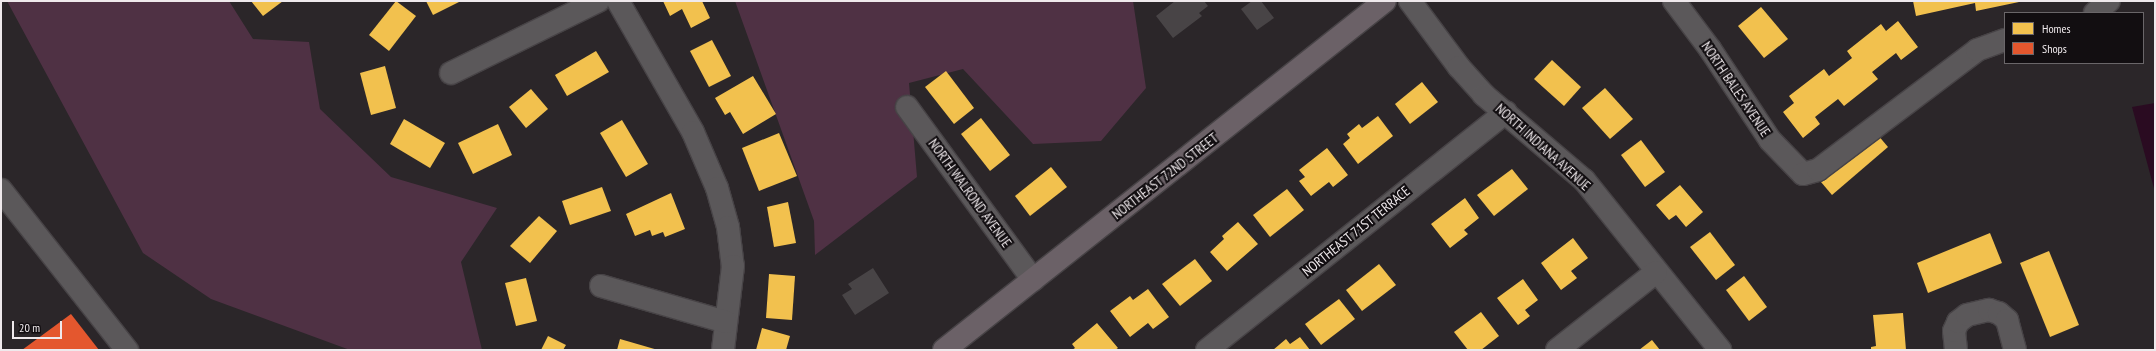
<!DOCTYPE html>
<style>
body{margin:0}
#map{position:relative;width:2156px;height:351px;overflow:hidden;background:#2b2629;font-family:"PT Sans Narrow",sans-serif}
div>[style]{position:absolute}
.green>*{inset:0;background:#4f3144}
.water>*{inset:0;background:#2a0b21}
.homes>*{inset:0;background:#f2c14e}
.shops>*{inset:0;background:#e4572e}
.building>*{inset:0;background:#484446}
.roads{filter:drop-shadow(1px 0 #474346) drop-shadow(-1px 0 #474346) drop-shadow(0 1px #474346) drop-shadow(0 -1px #474346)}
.minor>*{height:22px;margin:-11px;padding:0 11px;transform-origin:11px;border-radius:11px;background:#5b585a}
.major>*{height:22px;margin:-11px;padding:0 11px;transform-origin:11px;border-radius:11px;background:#6b6167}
span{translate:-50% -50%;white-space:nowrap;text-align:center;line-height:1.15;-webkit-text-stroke:4px #120e11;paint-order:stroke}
.street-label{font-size:14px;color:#efe9ec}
.frame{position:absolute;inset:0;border:2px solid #efe9ec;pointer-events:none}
.legend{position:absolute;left:2004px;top:12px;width:140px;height:52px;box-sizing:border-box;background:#120e11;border:1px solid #6a6669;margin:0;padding:5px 7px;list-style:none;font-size:12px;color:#efe9ec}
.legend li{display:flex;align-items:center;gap:8px;height:20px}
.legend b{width:20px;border:1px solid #6a6669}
.scale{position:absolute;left:12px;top:321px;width:50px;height:18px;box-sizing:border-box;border:2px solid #efe9ec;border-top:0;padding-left:5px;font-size:12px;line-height:14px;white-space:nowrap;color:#efe9ec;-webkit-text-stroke:3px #120e11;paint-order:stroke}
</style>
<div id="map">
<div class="green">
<i style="clip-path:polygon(7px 1px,229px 1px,253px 39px,309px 42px,320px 109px,391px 177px,497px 208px,461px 262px,482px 350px,350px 350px,211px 299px,143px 253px)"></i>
<i style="clip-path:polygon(735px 1px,1133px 1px,1146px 88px,1101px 141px,1033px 144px,963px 69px,909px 83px,917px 177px,815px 255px,814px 221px)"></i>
</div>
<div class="water">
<i style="clip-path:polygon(2155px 103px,2155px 192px,2132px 107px)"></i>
</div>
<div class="homes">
<i style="clip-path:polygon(251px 1px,283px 1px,263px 16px)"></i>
<i style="clip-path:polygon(396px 1px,416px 16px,389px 51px,369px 35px)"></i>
<i style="clip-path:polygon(426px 1px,461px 1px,433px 15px)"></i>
<i style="clip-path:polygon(663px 1px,702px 1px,710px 18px,691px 28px,682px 9px,670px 16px)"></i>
<i style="clip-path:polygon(1913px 1px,2019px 1px,2019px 2px,1976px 11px,1975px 3px,1916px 16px)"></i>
<i style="clip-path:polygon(1761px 7px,1788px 39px,1764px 58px,1738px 26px)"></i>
<i style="clip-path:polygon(1898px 21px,1918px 47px,1901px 60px,1896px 53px,1872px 72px,1878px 79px,1844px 106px,1838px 99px,1815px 117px,1820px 124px,1803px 138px,1783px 112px,1794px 103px,1789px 96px,1824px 69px,1829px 76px,1852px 58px,1847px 51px,1881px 24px,1886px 31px)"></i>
<i style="clip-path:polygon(712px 40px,731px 76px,709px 87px,690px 51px)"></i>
<i style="clip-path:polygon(596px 51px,609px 72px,567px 96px,555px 75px)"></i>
<i style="clip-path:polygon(1552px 60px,1581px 87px,1564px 106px,1534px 79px)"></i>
<i style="clip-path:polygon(385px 66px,396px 108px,371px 115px,360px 73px)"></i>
<i style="clip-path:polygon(946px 71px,974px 108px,954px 124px,925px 87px)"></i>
<i style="clip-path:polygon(753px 76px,776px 114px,743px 134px,730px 112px,725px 115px,715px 98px)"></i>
<i style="clip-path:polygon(1422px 82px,1438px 102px,1410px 124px,1395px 104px)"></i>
<i style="clip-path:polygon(1605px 88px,1633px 119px,1610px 139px,1582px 108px)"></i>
<i style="clip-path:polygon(531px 89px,548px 109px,526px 128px,509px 107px)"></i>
<i style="clip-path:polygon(1378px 116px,1393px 136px,1358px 164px,1343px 144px,1350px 138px,1347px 134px,1359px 124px,1362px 128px)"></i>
<i style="clip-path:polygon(981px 118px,1010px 155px,990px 171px,961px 134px)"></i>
<i style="clip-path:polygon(404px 119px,445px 143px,430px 168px,390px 144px)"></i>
<i style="clip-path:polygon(622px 120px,648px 164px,626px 177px,600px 133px)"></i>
<i style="clip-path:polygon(498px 124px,512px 155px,473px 174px,458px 143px)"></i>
<i style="clip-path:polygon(779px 133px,797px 176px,759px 191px,742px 148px)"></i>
<i style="clip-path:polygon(1877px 134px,1888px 147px,1832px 195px,1821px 182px)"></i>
<i style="clip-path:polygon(1641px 140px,1665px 172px,1645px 187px,1621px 155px)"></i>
<i style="clip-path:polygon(1327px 148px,1348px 175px,1333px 187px,1329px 182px,1311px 196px,1299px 181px,1305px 177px,1299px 170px)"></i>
<i style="clip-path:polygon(1051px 167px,1067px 187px,1030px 216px,1015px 196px)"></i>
<i style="clip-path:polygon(1512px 169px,1528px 189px,1494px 216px,1477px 195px)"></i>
<i style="clip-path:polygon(1680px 185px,1703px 212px,1686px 227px,1676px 215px,1669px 220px,1656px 205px)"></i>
<i style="clip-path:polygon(602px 187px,611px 211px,570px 225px,562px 201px)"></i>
<i style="clip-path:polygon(1287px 189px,1304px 210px,1270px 237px,1253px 215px)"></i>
<i style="clip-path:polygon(671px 193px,685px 229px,665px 237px,663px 232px,652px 236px,650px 230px,635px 236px,626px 214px)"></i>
<i style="clip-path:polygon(1465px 198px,1479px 218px,1464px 230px,1468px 234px,1450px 248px,1431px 224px)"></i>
<i style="clip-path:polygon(788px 202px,796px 243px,774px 247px,767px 207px)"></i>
<i style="clip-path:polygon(539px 216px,557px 231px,530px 263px,510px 246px)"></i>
<i style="clip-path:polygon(1238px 222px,1258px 244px,1227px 271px,1210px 252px,1224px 239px,1222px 236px)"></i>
<i style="clip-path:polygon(1710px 232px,1735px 265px,1716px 280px,1690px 247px)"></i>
<i style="clip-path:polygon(1990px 233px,2002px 263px,1928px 293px,1917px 263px)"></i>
<i style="clip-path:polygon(1573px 238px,1588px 258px,1571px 271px,1577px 278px,1561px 290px,1541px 263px)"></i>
<i style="clip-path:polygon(2049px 251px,2079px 325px,2050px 337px,2020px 263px)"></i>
<i style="clip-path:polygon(1195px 259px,1212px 281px,1180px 306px,1162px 284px)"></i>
<i style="clip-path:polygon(1379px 264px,1396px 285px,1362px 311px,1346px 290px)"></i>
<i style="clip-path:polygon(769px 274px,795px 276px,792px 320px,766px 318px)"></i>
<i style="clip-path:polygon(1744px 276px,1767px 307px,1749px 321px,1726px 290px)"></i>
<i style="clip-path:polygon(526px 278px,537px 321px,516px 326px,505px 283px)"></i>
<i style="clip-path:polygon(1523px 279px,1538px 300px,1525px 310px,1530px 316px,1518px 325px,1497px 298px)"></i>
<i style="clip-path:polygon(1148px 289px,1169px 317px,1153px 329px,1148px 323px,1130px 337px,1110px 311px,1130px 296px,1133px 300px)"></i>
<i style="clip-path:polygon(1339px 299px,1355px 319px,1321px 345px,1305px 324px)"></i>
<i style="clip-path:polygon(1481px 312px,1499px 336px,1481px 350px,1468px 350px,1454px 332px)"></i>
<i style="clip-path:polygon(1903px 313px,1906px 350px,1871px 350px,1871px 347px,1876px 346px,1873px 315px)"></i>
<i style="clip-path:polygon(1097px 323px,1118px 348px,1115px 350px,1072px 350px,1075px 348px,1072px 344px)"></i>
<i style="clip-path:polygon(762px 328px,790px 336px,786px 350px,756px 350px)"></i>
<i style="clip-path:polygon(548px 336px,566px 345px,563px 350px,541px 350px)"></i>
<i style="clip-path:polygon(1300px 337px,1310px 350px,1273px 350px,1286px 339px,1290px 344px)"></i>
<i style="clip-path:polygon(620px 339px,658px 350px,617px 350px)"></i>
<i style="clip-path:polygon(1652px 340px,1660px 350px,1639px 350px)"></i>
</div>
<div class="shops">
<i style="clip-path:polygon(71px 314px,99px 350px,22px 350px)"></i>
</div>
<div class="building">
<i style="clip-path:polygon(1175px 1px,1204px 1px,1208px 6px,1199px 13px,1202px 16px,1173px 38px,1156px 16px)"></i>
<i style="clip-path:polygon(1252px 1px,1261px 1px,1274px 18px,1257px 30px,1241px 9px)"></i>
<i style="clip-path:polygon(873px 268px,889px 293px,855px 315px,842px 295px,852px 289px,848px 284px)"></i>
</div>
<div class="roads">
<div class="minor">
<i style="left:618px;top:1px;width:151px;rotate:60.2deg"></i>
<i style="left:693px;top:132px;width:61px;rotate:66.8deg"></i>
<i style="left:717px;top:188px;width:41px;rotate:74.2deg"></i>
<i style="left:728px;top:227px;width:39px;rotate:83deg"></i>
<i style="left:733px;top:266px;width:85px;rotate:96.8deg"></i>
<i style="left:1410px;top:1px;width:82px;rotate:53.4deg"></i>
<i style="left:1459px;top:67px;width:38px;rotate:48deg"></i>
<i style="left:1484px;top:95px;width:131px;rotate:40.4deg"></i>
<i style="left:1584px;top:180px;width:218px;rotate:51.3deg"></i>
<i style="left:1674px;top:1px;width:60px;rotate:53.1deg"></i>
<i style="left:1710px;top:49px;width:109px;rotate:56.6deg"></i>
<i style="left:1770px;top:140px;width:47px;rotate:45.9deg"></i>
<i style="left:1803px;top:174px;width:16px;rotate:-15deg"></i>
<i style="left:1818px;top:170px;width:199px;rotate:-37deg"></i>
<i style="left:1977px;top:50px;width:30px;rotate:-20deg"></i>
<i style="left:2095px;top:13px;width:18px;rotate:-41deg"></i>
<i style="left:451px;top:73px;width:164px;rotate:-26.1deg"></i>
<i style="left:907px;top:107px;width:214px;rotate:53.9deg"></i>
<i style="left:1px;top:190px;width:204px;rotate:51.8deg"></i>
<i style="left:601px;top:286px;width:130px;rotate:16.1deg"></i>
<i style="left:1207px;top:350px;width:382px;rotate:-38.5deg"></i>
<i style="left:1557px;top:350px;width:126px;rotate:-38.2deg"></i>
<i style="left:1956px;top:350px;width:19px;rotate:-96deg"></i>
<i style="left:1954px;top:331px;width:10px;rotate:-66deg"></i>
<i style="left:1958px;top:322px;width:11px;rotate:-38deg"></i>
<i style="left:1967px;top:315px;width:23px;rotate:-13deg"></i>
<i style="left:1989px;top:310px;width:10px;rotate:17deg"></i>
<i style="left:1999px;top:313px;width:11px;rotate:41deg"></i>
<i style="left:2007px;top:320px;width:31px;rotate:75deg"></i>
</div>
<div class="major">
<i style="left:944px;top:350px;width:562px;rotate:-38.36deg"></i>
</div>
</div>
<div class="street-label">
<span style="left:1736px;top:89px;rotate:56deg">NORTH BALES AVENUE</span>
<span style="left:1543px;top:147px;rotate:42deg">NORTH INDIANA AVENUE</span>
<span style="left:1165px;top:176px;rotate:-38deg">NORTHEAST 72ND STREET</span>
<span style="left:970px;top:193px;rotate:54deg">NORTH WALROND AVENUE</span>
<span style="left:1356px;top:231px;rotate:-39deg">NORTHEAST 71ST TERRACE</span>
</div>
<div class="frame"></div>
<ul class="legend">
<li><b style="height:11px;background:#f2c14e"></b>Homes</li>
<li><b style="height:11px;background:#e4572e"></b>Shops</li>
</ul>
<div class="scale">20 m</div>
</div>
